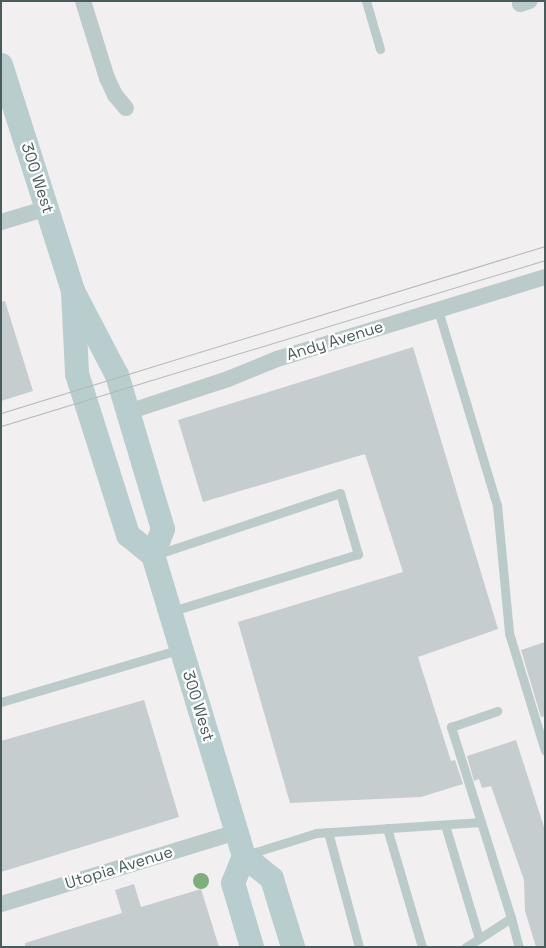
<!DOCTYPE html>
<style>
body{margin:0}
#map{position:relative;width:546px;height:948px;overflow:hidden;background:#f1eff0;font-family:"Space Grotesk",sans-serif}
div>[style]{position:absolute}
.building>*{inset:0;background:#c6cdce}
.lane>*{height:9px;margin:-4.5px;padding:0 4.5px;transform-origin:4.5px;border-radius:4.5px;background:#bbcbca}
.street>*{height:16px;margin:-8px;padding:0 8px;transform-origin:8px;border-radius:8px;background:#bbcbca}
.secondary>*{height:24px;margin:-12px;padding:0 12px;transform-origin:12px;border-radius:12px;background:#b8cdcd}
.tram>*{height:1px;margin:-0.5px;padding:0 0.5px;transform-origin:0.5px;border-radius:0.5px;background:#b1b9b9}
.trees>*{width:16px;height:16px;margin:-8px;border-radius:50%;background:#7daf7a}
span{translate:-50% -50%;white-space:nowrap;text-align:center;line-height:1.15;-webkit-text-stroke:4.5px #fff;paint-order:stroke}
.street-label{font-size:16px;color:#485c5b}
.frame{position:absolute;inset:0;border:2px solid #485c5b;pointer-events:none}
</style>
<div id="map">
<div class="building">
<i style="clip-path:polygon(5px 301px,33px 391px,1px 401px,1px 302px)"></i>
<i style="clip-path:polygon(413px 347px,498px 629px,418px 657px,451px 761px,455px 760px,463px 784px,421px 797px,290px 803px,238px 622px,403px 572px,365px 454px,203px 502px,178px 420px)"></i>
<i style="clip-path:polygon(545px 642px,545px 716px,541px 717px,521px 650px)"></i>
<i style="clip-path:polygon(144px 700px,179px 817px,1px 872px,1px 741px)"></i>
<i style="clip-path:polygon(516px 740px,545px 830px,545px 947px,536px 947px,525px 911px,524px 880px,491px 786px,482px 788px,479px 779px,474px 781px,467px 756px)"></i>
<i style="clip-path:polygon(134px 884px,141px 907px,201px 889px,219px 947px,25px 947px,25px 943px,122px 913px,115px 890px)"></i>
</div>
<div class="lane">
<i style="left:366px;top:1px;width:50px;rotate:73.7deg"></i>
<i style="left:438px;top:310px;width:204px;rotate:73.2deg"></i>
<i style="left:497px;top:505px;width:129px;rotate:84.6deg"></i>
<i style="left:509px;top:633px;width:123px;rotate:73deg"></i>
<i style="left:158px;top:554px;width:192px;rotate:-18.5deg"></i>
<i style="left:340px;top:493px;width:64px;rotate:73.6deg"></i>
<i style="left:358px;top:554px;width:197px;rotate:162.9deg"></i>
<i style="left:1px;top:702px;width:188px;rotate:-16.4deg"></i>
<i style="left:481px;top:822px;width:100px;rotate:-107.5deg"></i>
<i style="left:451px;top:727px;width:49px;rotate:-19.2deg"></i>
<i style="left:445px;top:825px;width:118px;rotate:73.3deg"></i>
<i style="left:387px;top:828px;width:124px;rotate:73.6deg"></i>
<i style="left:328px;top:832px;width:119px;rotate:74.9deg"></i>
<i style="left:246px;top:855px;width:73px;rotate:-17.4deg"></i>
<i style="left:316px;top:833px;width:165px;rotate:-3.8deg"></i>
<i style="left:481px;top:822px;width:101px;rotate:72.6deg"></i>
<i style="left:511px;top:918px;width:54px;rotate:147.2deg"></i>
<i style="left:511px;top:918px;width:30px;rotate:75deg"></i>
</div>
<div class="street">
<i style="left:83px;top:1px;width:81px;rotate:72.7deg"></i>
<i style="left:107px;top:78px;width:19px;rotate:65deg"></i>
<i style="left:115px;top:95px;width:17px;rotate:50deg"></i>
<i style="left:520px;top:4px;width:10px;rotate:-17deg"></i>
<i style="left:1px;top:222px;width:48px;rotate:-16.9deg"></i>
<i style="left:128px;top:412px;width:105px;rotate:-18.3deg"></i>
<i style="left:228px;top:379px;width:53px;rotate:-22.2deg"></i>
<i style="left:277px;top:359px;width:280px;rotate:-17deg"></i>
<i style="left:1px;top:904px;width:247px;rotate:-17deg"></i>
</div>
<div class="secondary">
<i style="left:1px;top:65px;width:237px;rotate:72.3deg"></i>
<i style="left:73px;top:291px;width:95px;rotate:62.4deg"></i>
<i style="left:117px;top:375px;width:161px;rotate:73.4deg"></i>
<i style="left:163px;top:529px;width:28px;rotate:111deg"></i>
<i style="left:73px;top:291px;width:83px;rotate:87.2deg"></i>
<i style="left:77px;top:374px;width:169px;rotate:72.4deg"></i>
<i style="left:128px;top:535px;width:32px;rotate:39deg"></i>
<i style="left:153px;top:555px;width:314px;rotate:73.2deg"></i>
<i style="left:244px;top:856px;width:36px;rotate:39deg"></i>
<i style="left:272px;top:879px;width:71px;rotate:72.8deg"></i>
<i style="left:244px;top:856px;width:29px;rotate:112deg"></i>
<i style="left:233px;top:883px;width:67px;rotate:73.5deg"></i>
</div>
<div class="tram">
<i style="left:1px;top:413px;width:569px;rotate:-17.07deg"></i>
<i style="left:1px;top:426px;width:569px;rotate:-16.97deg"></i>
</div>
<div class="trees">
<i style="left:201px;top:881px"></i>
</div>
<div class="street-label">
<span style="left:37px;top:178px;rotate:72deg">300 West</span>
<span style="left:335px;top:341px;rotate:-17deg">Andy Avenue</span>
<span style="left:198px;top:706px;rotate:73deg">300 West</span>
<span style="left:119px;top:868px;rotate:-17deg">Utopia Avenue</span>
</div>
<div class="frame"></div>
</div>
